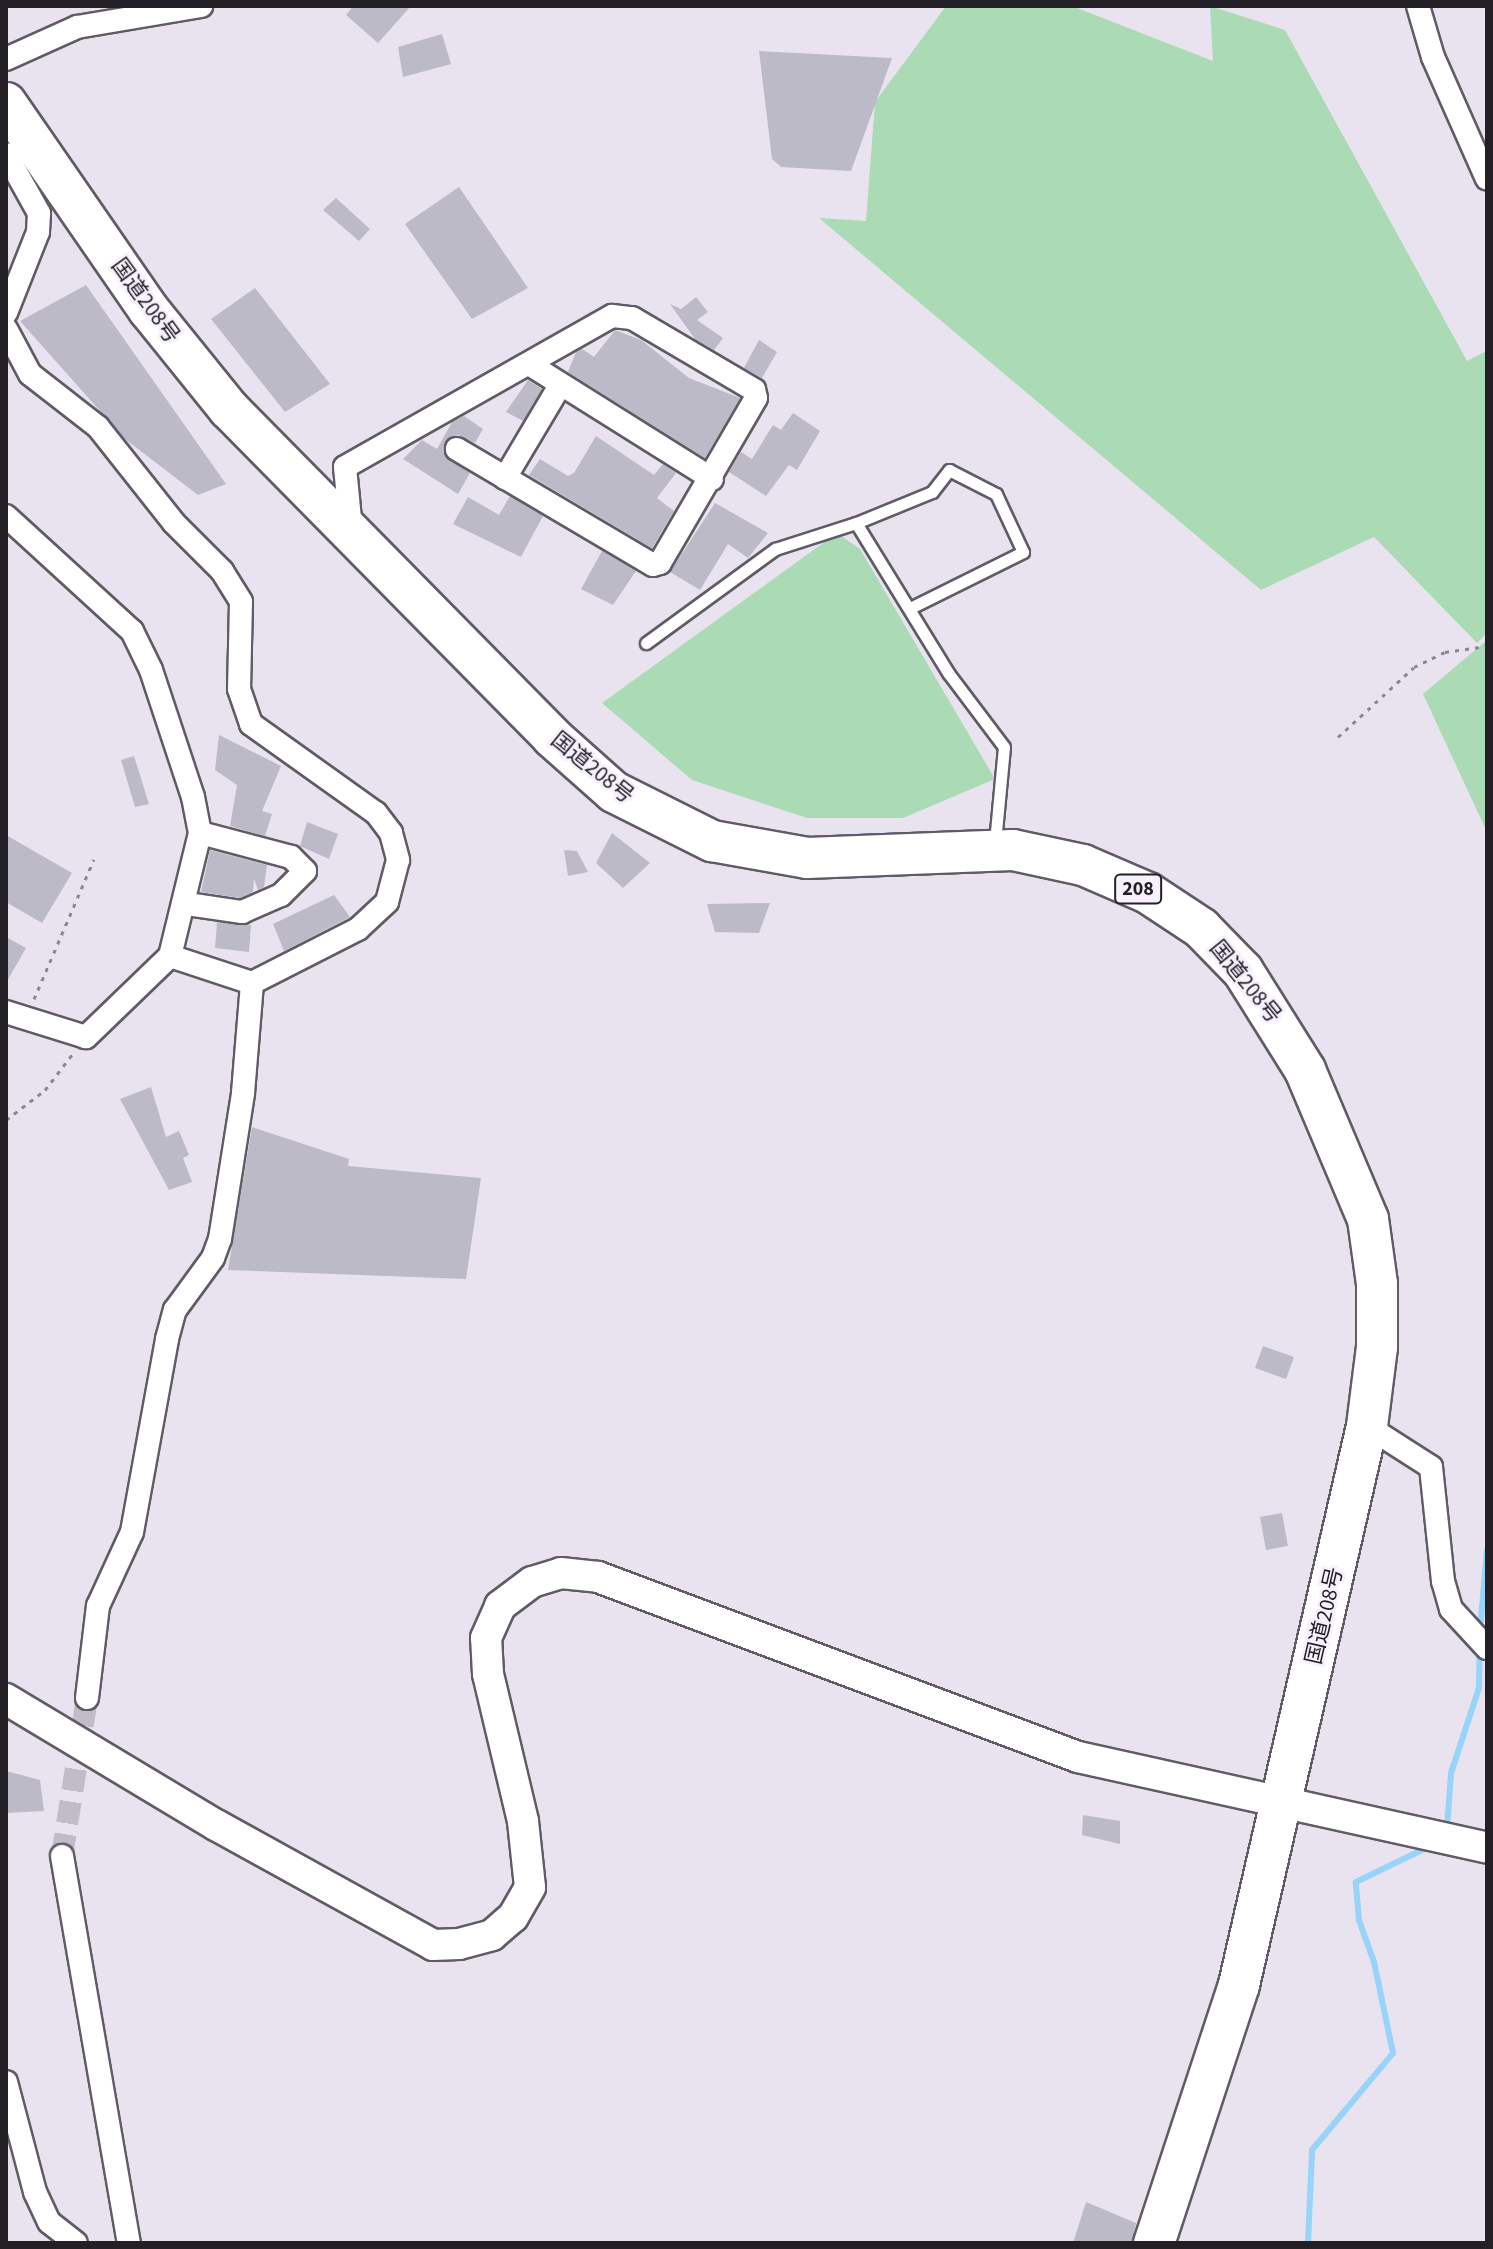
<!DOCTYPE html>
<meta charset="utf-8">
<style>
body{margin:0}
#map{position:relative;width:1493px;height:2249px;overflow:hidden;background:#e9e3f0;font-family:"Source Sans 3","Noto Sans JP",sans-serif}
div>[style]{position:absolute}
.green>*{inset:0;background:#abdbb4}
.stream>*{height:6px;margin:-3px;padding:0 3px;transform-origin:3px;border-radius:3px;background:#98d3f9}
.building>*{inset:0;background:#bcbac7}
.street-tunnel>*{height:22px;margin-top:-11px;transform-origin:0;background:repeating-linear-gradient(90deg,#c1bcc7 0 22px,transparent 0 33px)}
.path>*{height:3px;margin-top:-1.5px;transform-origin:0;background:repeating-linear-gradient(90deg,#8b8790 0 4px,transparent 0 10px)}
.roads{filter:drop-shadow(2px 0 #605b66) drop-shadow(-2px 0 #605b66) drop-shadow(0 2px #605b66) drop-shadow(0 -2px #605b66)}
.lane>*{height:11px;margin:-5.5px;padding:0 5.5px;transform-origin:5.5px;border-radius:5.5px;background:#fff}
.street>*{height:22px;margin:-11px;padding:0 11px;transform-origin:11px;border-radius:11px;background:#fff}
.secondary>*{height:30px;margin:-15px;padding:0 15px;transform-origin:15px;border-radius:15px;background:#fff}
.highway>*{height:40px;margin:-20px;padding:0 20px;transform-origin:20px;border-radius:20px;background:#fff}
span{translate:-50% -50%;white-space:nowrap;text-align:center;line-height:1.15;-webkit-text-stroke:6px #f7f1fe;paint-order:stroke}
.shield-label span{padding:2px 6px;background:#f7f1fe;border:2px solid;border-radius:6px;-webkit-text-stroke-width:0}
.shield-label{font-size:20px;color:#222025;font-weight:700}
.street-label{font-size:22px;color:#222025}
.frame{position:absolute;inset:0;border:8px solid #222025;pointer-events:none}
</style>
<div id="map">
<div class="green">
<i style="clip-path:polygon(946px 6px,1072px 6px,1213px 61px,1210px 6px,1285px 30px,1467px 361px,1487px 351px,1487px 633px,1477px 643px,1374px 537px,1261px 590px,819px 218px,866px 221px,875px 102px)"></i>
<i style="clip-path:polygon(837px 533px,860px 549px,995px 779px,903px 818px,807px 818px,692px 780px,602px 703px)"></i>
<i style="clip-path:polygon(1487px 640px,1487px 832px,1423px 694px)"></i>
</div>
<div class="stream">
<i style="left:1480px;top:1630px;width:80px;rotate:-85deg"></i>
<i style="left:1447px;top:1829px;width:56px;rotate:-85.9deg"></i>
<i style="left:1451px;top:1773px;width:89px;rotate:-71.8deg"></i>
<i style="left:1479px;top:1688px;width:39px;rotate:-89deg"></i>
<i style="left:1308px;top:2243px;width:93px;rotate:-87.5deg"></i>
<i style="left:1312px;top:2150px;width:126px;rotate:-50.1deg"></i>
<i style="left:1393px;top:2053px;width:93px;rotate:-101.8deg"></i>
<i style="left:1374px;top:1962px;width:45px;rotate:-109.7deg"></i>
<i style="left:1359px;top:1920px;width:38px;rotate:-95deg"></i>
<i style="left:1356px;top:1882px;width:80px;rotate:-25.9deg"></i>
</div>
<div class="building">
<i style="clip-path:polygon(353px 6px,411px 6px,378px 43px,346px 15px)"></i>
<i style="clip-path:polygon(442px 34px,451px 64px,403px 77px,398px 47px)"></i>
<i style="clip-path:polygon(759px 51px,892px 58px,851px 171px,781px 167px,772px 159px)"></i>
<i style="clip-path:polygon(459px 187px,528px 288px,472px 319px,405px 224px)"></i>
<i style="clip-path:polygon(336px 198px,370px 229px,359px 241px,323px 210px)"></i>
<i style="clip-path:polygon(86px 285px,226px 484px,198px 495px,125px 439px,20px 321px)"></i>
<i style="clip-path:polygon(255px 288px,330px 384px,285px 412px,211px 319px)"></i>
<i style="clip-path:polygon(696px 297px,708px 312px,697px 320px,723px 338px,714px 350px,695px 339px,670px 304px,681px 309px)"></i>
<i style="clip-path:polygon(615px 330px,641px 340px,689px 378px,740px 398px,705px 458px,568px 372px,576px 352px,582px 349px,594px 357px)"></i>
<i style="clip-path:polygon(759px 340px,777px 352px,762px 378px,744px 368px)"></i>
<i style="clip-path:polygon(528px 380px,542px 389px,523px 421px,506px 412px)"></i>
<i style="clip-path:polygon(793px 413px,820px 431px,797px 470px,789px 465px,766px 496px,729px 472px,741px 452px,752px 459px,773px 425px,781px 430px)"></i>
<i style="clip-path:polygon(464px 416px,483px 429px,475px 443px,458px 435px,445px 443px,445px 456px,470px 473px,458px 494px,403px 459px,422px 440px,437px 449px,452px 422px)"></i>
<i style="clip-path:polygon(596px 436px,654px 475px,663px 464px,676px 473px,657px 498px,674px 511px,652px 548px,529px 475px,540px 459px,568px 476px,574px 473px)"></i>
<i style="clip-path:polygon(510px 496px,543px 516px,521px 557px,453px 524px,468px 497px,499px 515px)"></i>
<i style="clip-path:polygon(715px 503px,768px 533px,748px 558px,728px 544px,700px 590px,670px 572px)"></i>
<i style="clip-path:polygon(602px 551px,636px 571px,613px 605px,581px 589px)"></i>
<i style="clip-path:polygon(219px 735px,281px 766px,262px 811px,272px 814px,265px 836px,230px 826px,237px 785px,215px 770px)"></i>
<i style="clip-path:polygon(134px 756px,149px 804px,135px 807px,121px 760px)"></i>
<i style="clip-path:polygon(307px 822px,338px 834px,329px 859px,300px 846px)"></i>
<i style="clip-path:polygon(612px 833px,650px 863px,623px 888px,596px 863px)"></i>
<i style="clip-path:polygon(6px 835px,72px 873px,42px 923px,6px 902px)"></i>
<i style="clip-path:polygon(210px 850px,267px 865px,264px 887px,258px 890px,254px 879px,253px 892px,240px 898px,201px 892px)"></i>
<i style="clip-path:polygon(564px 850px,577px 851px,588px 872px,568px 876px)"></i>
<i style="clip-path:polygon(334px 895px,350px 917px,284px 951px,273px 924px)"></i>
<i style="clip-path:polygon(770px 903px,759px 933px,715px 932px,707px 904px)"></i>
<i style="clip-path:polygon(217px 922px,251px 925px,249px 952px,215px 948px)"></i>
<i style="clip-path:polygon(6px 937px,26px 948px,6px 983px)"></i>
<i style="clip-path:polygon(151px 1087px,166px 1137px,179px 1131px,189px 1155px,183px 1158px,192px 1182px,169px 1190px,120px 1099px)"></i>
<i style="clip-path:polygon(252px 1127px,349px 1159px,348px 1166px,481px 1178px,466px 1279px,228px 1270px)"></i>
<i style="clip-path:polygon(1263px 1346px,1294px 1357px,1286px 1379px,1255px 1368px)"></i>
<i style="clip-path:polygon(1282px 1513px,1288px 1546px,1266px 1550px,1260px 1517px)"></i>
<i style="clip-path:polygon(6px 1771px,40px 1780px,44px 1811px,6px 1813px)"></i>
<i style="clip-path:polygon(1083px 1815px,1120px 1821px,1120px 1844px,1082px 1835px)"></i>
<i style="clip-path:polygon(1086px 2202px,1136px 2223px,1132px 2243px,1073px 2243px)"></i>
</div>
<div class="street-tunnel">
<i style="left:62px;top:1856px;width:160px;rotate:-81deg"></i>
</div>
<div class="path">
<i style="left:1338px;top:737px;width:103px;rotate:-42.6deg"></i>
<i style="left:1414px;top:667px;width:34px;rotate:-26deg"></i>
<i style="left:1445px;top:652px;width:42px;rotate:-8.1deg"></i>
<i style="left:34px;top:999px;width:152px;rotate:-66.8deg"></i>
<i style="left:6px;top:1120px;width:49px;rotate:-37.6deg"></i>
<i style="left:45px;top:1090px;width:48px;rotate:-52.7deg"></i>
</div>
<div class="roads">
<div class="lane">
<i style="left:856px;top:523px;width:82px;rotate:-22.2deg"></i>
<i style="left:932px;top:492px;width:28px;rotate:-52deg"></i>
<i style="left:949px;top:470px;width:53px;rotate:27.1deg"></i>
<i style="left:996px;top:494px;width:64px;rotate:65deg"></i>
<i style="left:1023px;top:552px;width:126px;rotate:153.6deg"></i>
<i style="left:646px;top:643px;width:160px;rotate:-36.1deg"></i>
<i style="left:775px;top:549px;width:85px;rotate:-17.8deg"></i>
<i style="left:856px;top:523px;width:177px;rotate:58.4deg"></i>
<i style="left:949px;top:674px;width:91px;rotate:53deg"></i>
<i style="left:1004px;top:747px;width:96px;rotate:95.4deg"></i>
</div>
<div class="street">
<i style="left:1418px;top:6px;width:53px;rotate:73.6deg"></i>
<i style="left:1433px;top:57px;width:133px;rotate:66.1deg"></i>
<i style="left:6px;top:59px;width:78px;rotate:-24.3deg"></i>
<i style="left:77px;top:27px;width:126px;rotate:-9.6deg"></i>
<i style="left:6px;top:154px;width:68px;rotate:60.8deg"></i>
<i style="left:39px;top:213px;width:19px;rotate:93deg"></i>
<i style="left:38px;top:232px;width:87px;rotate:111.6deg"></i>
<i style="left:6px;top:329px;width:51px;rotate:61.9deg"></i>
<i style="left:30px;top:374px;width:86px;rotate:37.9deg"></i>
<i style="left:98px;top:427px;width:122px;rotate:51.6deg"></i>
<i style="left:174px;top:523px;width:68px;rotate:45deg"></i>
<i style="left:222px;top:571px;width:36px;rotate:58deg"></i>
<i style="left:241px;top:602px;width:87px;rotate:91.3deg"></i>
<i style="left:239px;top:689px;width:37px;rotate:71deg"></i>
<i style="left:251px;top:724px;width:153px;rotate:35.5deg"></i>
<i style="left:376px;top:813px;width:25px;rotate:53deg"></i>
<i style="left:391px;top:833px;width:28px;rotate:75deg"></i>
<i style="left:398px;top:860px;width:43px;rotate:104.7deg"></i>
<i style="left:387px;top:902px;width:40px;rotate:137deg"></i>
<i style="left:358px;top:929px;width:119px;rotate:153deg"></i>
<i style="left:252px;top:983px;width:86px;rotate:-161.8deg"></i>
<i style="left:170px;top:956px;width:117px;rotate:136deg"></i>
<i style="left:86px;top:1037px;width:84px;rotate:-162.6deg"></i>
<i style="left:529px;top:364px;width:216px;rotate:32.1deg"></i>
<i style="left:505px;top:478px;width:106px;rotate:-59.3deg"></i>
<i style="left:6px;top:516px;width:171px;rotate:42.4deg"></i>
<i style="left:132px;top:631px;width:43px;rotate:64deg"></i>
<i style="left:151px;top:670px;width:134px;rotate:71.7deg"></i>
<i style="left:193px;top:797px;width:37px;rotate:79deg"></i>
<i style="left:200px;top:833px;width:127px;rotate:103.7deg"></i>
<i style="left:343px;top:526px;width:10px;rotate:-45deg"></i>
<i style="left:350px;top:519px;width:52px;rotate:-95.5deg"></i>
<i style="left:345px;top:467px;width:307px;rotate:-29.5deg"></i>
<i style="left:612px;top:316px;width:20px;rotate:6deg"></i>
<i style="left:632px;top:318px;width:142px;rotate:30.5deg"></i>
<i style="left:754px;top:390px;width:8px;rotate:76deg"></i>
<i style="left:756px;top:398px;width:191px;rotate:120.2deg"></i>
<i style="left:660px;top:563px;width:7px;rotate:164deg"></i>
<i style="left:653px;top:565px;width:228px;rotate:-149.4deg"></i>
<i style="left:187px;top:904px;width:56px;rotate:8.3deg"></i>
<i style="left:242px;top:912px;width:43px;rotate:-23.6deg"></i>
<i style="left:281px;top:895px;width:34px;rotate:-45deg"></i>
<i style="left:305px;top:871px;width:20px;rotate:-135deg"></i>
<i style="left:291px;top:857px;width:94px;rotate:-165.2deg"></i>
<i style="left:1367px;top:1426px;width:76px;rotate:32.6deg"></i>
<i style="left:1431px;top:1467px;width:115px;rotate:84deg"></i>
<i style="left:1443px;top:1581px;width:29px;rotate:74deg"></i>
<i style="left:1451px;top:1609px;width:53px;rotate:47.3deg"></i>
<i style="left:87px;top:1698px;width:93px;rotate:-83.2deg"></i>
<i style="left:98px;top:1606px;width:81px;rotate:-65.3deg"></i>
<i style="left:132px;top:1532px;width:196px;rotate:-79.7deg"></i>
<i style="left:167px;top:1339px;width:30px;rotate:-75deg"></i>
<i style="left:175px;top:1310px;width:64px;rotate:-53.8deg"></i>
<i style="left:213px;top:1258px;width:20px;rotate:-70deg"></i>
<i style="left:220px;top:1239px;width:148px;rotate:-81deg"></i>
<i style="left:243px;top:1093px;width:110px;rotate:-85.3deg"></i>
<i style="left:62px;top:1856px;width:393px;rotate:80.2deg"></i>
<i style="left:6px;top:2082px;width:114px;rotate:75.2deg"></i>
<i style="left:35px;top:2192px;width:33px;rotate:65deg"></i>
<i style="left:49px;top:2222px;width:34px;rotate:38deg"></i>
</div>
<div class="secondary">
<i style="left:6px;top:1699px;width:245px;rotate:31deg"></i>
<i style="left:216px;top:1825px;width:248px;rotate:28.9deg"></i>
<i style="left:433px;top:1945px;width:26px;rotate:-2deg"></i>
<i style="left:459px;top:1944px;width:34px;rotate:-15deg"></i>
<i style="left:492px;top:1935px;width:28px;rotate:-41deg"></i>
<i style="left:513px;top:1917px;width:34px;rotate:-60deg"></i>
<i style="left:530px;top:1887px;width:66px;rotate:-96.1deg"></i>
<i style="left:523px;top:1821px;width:151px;rotate:-103.4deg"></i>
<i style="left:488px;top:1674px;width:36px;rotate:-93deg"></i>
<i style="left:486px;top:1638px;width:35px;rotate:-66deg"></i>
<i style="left:500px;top:1606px;width:40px;rotate:-37deg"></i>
<i style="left:532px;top:1582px;width:30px;rotate:-17deg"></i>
<i style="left:561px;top:1573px;width:37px;rotate:6deg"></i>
<i style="left:598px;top:1577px;width:513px;rotate:20.56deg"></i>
<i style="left:1078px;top:1757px;width:419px;rotate:12.5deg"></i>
</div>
<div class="highway">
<i style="left:6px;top:103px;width:252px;rotate:55.4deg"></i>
<i style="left:149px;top:310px;width:127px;rotate:51.1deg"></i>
<i style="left:229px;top:409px;width:460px;rotate:45.4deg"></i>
<i style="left:552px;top:737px;width:83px;rotate:41.6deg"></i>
<i style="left:614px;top:792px;width:110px;rotate:26.6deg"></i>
<i style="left:712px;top:841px;width:97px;rotate:10.1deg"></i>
<i style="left:807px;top:858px;width:206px;rotate:-2.2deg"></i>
<i style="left:1013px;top:850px;width:72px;rotate:12.1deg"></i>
<i style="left:1083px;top:865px;width:71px;rotate:23.3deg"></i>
<i style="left:1148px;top:893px;width:64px;rotate:33.4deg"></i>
<i style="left:1201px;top:928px;width:60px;rotate:45.7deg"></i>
<i style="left:1243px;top:971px;width:117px;rotate:57.9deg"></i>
<i style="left:1305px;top:1070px;width:162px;rotate:67.1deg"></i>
<i style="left:1368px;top:1219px;width:66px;rotate:82.1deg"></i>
<i style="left:1377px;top:1284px;width:63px;rotate:90deg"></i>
<i style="left:1377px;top:1347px;width:80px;rotate:97.2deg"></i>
<i style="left:1367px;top:1426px;width:573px;rotate:102.9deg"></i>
<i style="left:1239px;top:1985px;width:272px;rotate:108.2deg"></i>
</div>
</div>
<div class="shield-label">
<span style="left:1138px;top:889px">208</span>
</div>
<div class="street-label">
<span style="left:145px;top:301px;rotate:54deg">国道208号</span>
<span style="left:592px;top:768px;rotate:39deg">国道208号</span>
<span style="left:1245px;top:982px;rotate:51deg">国道208号</span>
<span style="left:1325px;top:1616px;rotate:-77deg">国道208号</span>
</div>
<div class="frame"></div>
</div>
